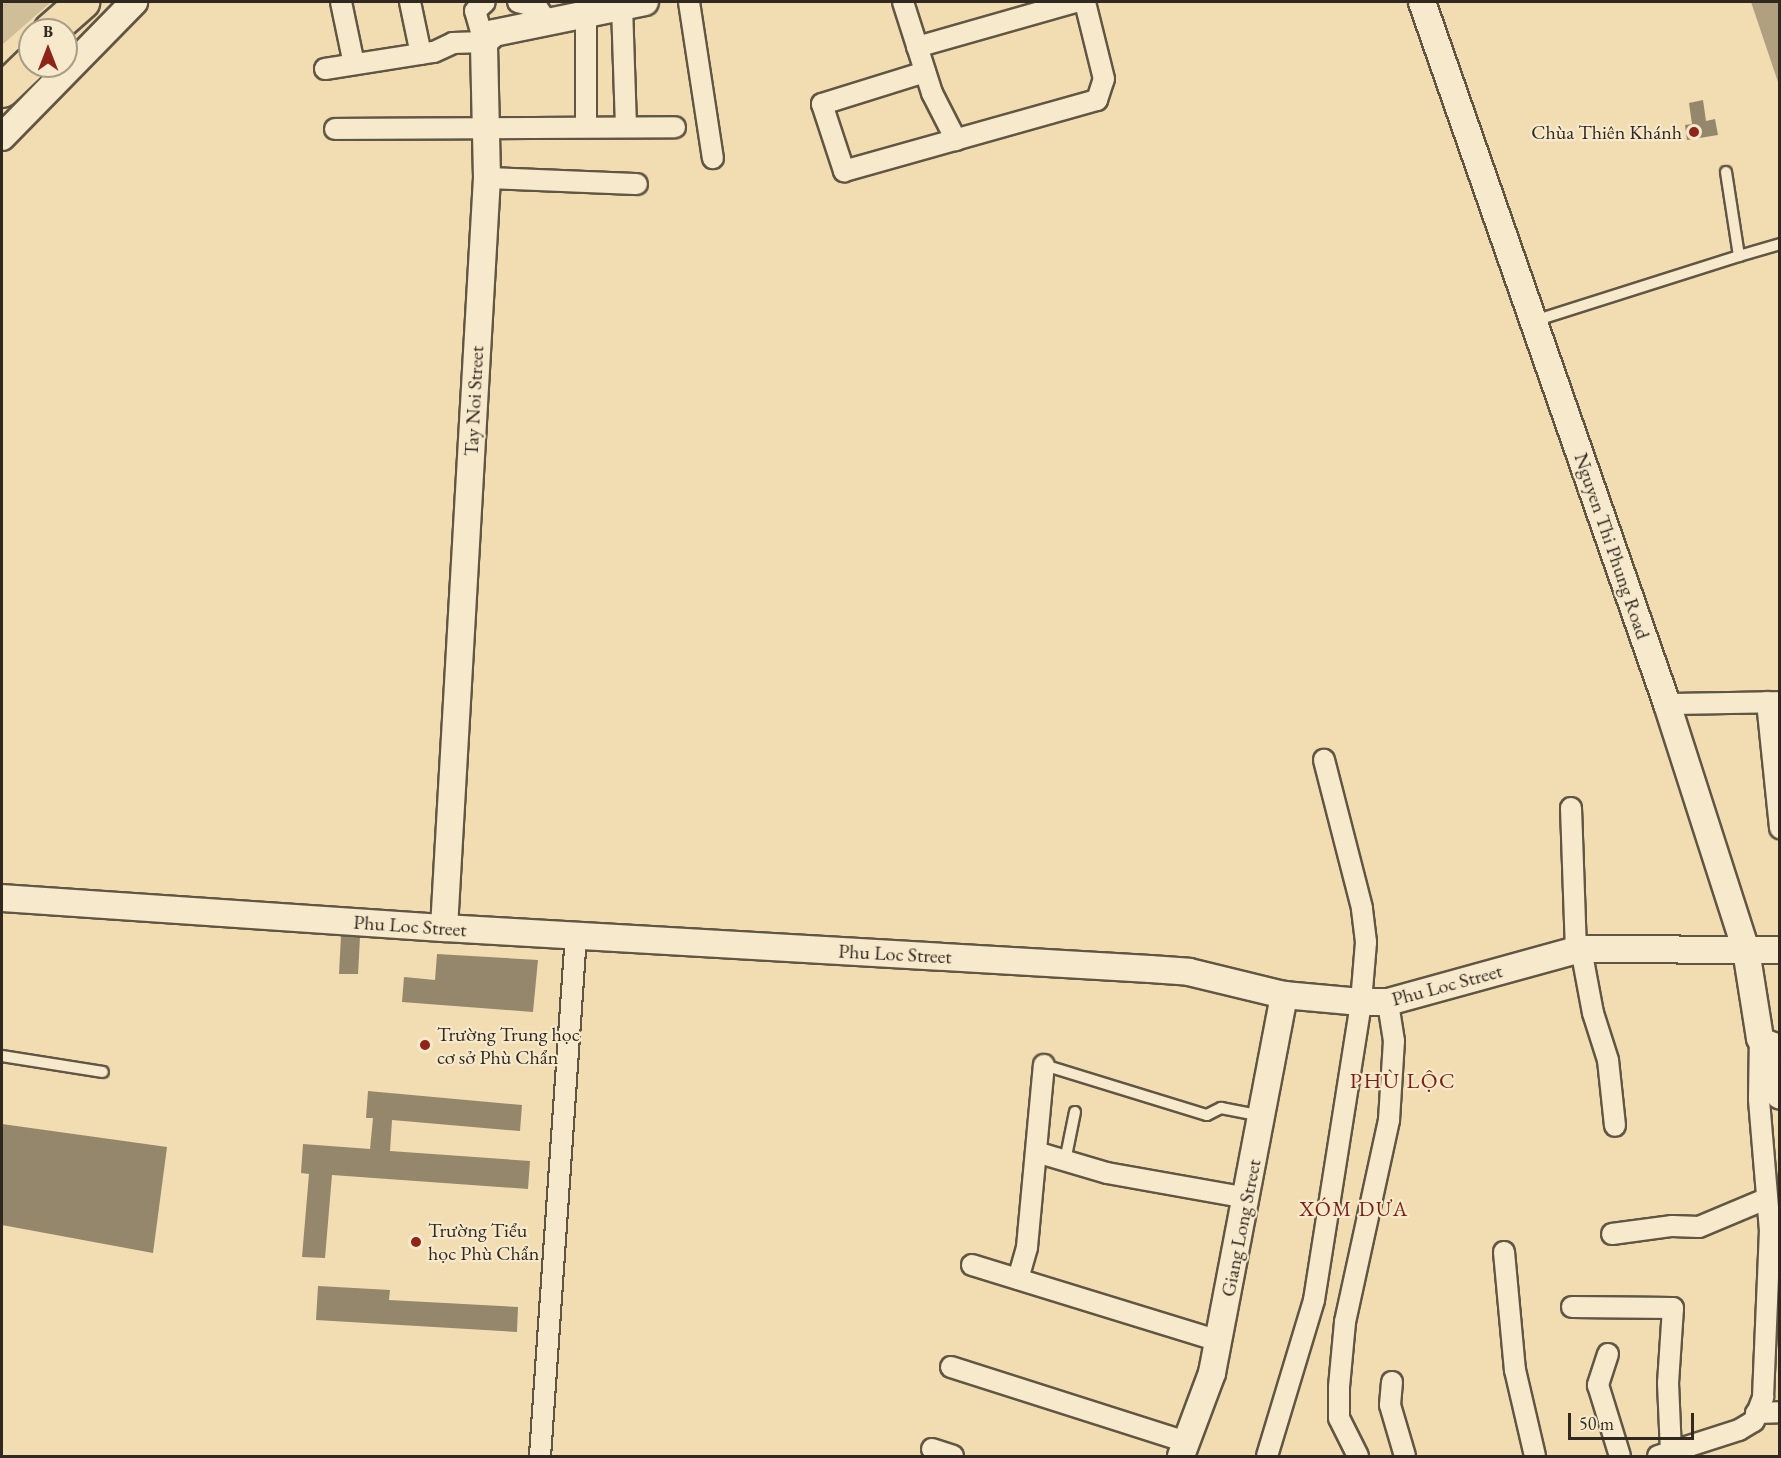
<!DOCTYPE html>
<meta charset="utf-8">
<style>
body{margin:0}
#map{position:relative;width:1781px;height:1458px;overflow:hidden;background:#f1ddb1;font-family:"EB Garamond",serif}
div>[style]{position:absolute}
.green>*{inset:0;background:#d0be98}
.water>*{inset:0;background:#b0a080}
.building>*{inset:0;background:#95876b}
.roads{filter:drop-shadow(2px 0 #615644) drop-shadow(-2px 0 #615644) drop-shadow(0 2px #615644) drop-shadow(0 -2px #615644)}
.service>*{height:10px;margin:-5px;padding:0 5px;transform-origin:5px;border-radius:5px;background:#f6e9cc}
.minor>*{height:20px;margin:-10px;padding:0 10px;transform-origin:10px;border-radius:10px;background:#f6e9cc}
.tertiary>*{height:26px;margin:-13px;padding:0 13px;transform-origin:13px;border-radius:13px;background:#f6e9cc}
.motorway>*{height:33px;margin:-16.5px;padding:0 16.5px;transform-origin:16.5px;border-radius:16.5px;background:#f1ddb1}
.dots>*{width:16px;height:16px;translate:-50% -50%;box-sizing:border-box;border:3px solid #f6e9cc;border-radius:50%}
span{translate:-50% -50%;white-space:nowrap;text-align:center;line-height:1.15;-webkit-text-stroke:4.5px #f6e9cc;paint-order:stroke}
.poi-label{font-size:20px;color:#312920}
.right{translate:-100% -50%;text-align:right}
.left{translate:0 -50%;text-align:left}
.street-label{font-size:20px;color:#312920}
.neighbourhood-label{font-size:21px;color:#7a1f14;letter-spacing:1.5px}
.quarter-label{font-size:22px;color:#7a1f14;letter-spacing:1.5px}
.frame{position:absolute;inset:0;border:3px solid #312920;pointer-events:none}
.north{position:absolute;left:18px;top:18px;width:60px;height:60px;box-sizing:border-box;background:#f6e9cc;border:2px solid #a79c87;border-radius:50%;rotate:0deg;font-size:16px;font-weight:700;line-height:24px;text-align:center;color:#312920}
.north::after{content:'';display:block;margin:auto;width:21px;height:27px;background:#8f2418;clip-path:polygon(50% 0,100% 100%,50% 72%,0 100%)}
.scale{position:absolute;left:1568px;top:1413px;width:126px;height:27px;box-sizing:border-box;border:3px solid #312920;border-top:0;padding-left:8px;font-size:18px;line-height:21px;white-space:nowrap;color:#312920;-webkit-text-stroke:4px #f6e9cc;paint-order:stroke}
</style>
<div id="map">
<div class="green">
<i style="clip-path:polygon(5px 2px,51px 2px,2px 45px,2px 5px)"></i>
</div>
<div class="water">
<i style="clip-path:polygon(1751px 2px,1779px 2px,1778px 82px)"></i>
</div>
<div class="building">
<i style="clip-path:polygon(1703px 100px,1706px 121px,1715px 119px,1718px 135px,1687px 140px,1685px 125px,1692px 124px,1689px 103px)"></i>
<i style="clip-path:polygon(341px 936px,360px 937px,358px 974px,339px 974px)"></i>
<i style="clip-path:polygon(437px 954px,538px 960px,533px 1012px,402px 1002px,404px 977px,435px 980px)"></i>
<i style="clip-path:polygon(368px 1091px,522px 1105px,520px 1131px,392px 1120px,390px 1151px,530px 1161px,528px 1189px,332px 1175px,325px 1258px,302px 1257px,309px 1174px,301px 1173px,303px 1144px,370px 1149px,373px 1118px,366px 1118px)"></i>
<i style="clip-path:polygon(2px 1124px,167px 1147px,153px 1253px,2px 1225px)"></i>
<i style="clip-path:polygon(318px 1286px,390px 1290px,389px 1300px,518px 1307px,517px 1332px,316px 1320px)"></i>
</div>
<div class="roads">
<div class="service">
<i style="left:1739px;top:256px;width:43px;rotate:-16.3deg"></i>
<i style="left:1534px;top:321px;width:215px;rotate:-17.6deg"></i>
<i style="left:1739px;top:256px;width:85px;rotate:-98.8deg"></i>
<i style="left:2px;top:1056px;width:102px;rotate:9deg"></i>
<i style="left:1044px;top:1065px;width:170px;rotate:17.1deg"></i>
<i style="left:1207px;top:1115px;width:16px;rotate:-27deg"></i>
<i style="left:1221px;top:1108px;width:42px;rotate:11deg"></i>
<i style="left:1065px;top:1161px;width:50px;rotate:-78.5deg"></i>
</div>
<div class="minor">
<i style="left:341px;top:2px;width:63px;rotate:78.2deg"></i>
<i style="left:410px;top:2px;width:53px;rotate:78.1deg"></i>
<i style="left:518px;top:2px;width:20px;rotate:15deg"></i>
<i style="left:537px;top:7px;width:18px;rotate:56deg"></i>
<i style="left:689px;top:2px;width:158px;rotate:81.3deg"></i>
<i style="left:903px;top:2px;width:96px;rotate:72.3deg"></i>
<i style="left:932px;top:93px;width:53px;rotate:62.9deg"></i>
<i style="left:622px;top:6px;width:121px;rotate:88.1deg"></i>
<i style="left:586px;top:14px;width:113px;rotate:90deg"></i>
<i style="left:917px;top:47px;width:164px;rotate:-15.9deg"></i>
<i style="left:325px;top:69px;width:110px;rotate:-8.9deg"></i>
<i style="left:434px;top:52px;width:21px;rotate:-25deg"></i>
<i style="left:453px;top:43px;width:31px;rotate:-2deg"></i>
<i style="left:484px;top:42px;width:32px;rotate:-106deg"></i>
<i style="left:475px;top:11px;width:13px;rotate:-42deg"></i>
<i style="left:925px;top:72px;width:108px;rotate:162.7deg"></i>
<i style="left:822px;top:104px;width:71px;rotate:71.8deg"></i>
<i style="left:844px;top:171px;width:263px;rotate:-15.7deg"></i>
<i style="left:1097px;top:100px;width:22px;rotate:-72deg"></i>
<i style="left:1104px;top:79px;width:79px;rotate:-103.9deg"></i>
<i style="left:335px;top:129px;width:340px;rotate:-0.3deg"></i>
<i style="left:487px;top:178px;width:150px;rotate:2.3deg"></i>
<i style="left:1767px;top:702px;width:127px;rotate:84.1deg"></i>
<i style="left:1667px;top:704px;width:111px;rotate:-1deg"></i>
<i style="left:1571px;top:808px;width:142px;rotate:88deg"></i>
<i style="left:1581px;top:949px;width:65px;rotate:79.4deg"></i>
<i style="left:1593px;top:1013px;width:49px;rotate:72.3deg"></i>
<i style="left:1608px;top:1060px;width:66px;rotate:83.9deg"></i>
<i style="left:1036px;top:1152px;width:74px;rotate:16.5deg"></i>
<i style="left:1107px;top:1173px;width:142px;rotate:10.1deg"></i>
<i style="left:1612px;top:1234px;width:61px;rotate:-7.6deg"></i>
<i style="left:1672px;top:1226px;width:27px;rotate:2deg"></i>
<i style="left:1699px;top:1227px;width:73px;rotate:-22.7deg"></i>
<i style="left:1504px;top:1252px;width:119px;rotate:84.7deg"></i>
<i style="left:1515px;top:1370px;width:88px;rotate:76.9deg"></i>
<i style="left:972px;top:1265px;width:258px;rotate:17.1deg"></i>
<i style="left:1018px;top:1279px;width:33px;rotate:-74deg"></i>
<i style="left:1027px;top:1247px;width:183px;rotate:-84.7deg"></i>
<i style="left:1572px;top:1307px;width:101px;rotate:0.6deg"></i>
<i style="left:1673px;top:1308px;width:75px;rotate:93.8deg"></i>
<i style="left:1668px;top:1383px;width:69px;rotate:87.5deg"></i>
<i style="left:1608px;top:1354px;width:33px;rotate:108deg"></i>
<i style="left:1598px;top:1385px;width:74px;rotate:72.8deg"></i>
<i style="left:951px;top:1367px;width:247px;rotate:17.7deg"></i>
<i style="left:1392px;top:1382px;width:23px;rotate:95deg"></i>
<i style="left:1390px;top:1405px;width:53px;rotate:73.6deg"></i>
<i style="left:1756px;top:1413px;width:24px;rotate:-2deg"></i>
<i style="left:932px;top:1449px;width:22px;rotate:18deg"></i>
<i style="left:540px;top:1456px;width:522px;rotate:-86.05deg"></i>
<i style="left:1267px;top:1456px;width:163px;rotate:-73.2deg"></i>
<i style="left:1314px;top:1300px;width:302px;rotate:-81deg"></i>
<i style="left:1361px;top:1002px;width:60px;rotate:-85.2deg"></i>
<i style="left:1366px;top:942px;width:34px;rotate:-97deg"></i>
<i style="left:1362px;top:908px;width:153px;rotate:-104.4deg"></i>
<i style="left:1358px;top:1456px;width:42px;rotate:-116.6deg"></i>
<i style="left:1339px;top:1418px;width:31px;rotate:-90deg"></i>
<i style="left:1339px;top:1387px;width:65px;rotate:-84.7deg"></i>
<i style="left:1345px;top:1322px;width:207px;rotate:-77.7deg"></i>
<i style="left:1389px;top:1120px;width:79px;rotate:-86.4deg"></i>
<i style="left:1394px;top:1041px;width:39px;rotate:-99deg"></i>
<i style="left:1658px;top:1456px;width:85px;rotate:-17.8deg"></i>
<i style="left:1739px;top:1430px;width:17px;rotate:-31deg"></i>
<i style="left:1754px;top:1421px;width:26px;rotate:-69deg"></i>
<i style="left:1763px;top:1397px;width:166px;rotate:-87.6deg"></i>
<i style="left:1770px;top:1231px;width:132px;rotate:-94.8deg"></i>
<i style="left:1759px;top:1099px;width:61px;rotate:-89.1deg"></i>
<i style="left:1760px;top:1038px;width:21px;rotate:19deg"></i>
</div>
<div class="tertiary">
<i style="left:1422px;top:2px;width:744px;rotate:70.76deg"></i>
<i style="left:1667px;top:704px;width:258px;rotate:72.2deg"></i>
<i style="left:1746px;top:950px;width:89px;rotate:81deg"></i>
<i style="left:1760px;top:1038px;width:38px;rotate:65deg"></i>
<i style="left:1776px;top:1073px;width:23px;rotate:80deg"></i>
<i style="left:2px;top:137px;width:189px;rotate:-45.6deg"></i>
<i style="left:2px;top:898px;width:443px;rotate:3.9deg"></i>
<i style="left:444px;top:928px;width:707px;rotate:3.32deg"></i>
<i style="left:1150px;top:969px;width:39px;rotate:4deg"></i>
<i style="left:1189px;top:972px;width:98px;rotate:13.6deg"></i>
<i style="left:1284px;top:995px;width:77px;rotate:5.2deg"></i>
<i style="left:1361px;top:1002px;width:27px"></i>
<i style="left:1388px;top:1002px;width:200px;rotate:-15.4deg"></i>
<i style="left:1581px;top:949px;width:199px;rotate:0.3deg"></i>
<i style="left:444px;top:928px;width:751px;rotate:-86.72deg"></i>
<i style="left:487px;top:178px;width:136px;rotate:-91.3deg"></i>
<i style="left:484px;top:42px;width:13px;rotate:-42deg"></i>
<i style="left:494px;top:33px;width:154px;rotate:-11.6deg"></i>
<i style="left:1181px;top:1456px;width:89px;rotate:-69.5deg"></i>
<i style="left:1212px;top:1373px;width:385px;rotate:-79.2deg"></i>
</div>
<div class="motorway">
<i style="left:50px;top:30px;width:43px;rotate:-41.2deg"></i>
<i style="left:2px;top:90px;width:39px;rotate:-44deg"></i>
</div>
</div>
<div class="dots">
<i style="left:1694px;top:132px;background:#8f2418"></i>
<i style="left:425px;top:1045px;background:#8f2418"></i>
<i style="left:416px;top:1242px;background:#8f2418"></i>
</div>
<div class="poi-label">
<span class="right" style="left:1682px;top:132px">Chùa Thiên Khánh</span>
<span class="left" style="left:437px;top:1046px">Trường Trung học<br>cơ sở Phù Chẩn</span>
<span class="left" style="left:428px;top:1242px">Trường Tiểu<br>học Phù Chẩn</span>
</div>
<div class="street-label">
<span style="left:474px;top:401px;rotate:-87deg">Tay Noi Street</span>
<span style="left:1612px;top:546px;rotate:71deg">Nguyen Thi Phung Road</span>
<span style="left:410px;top:926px;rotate:4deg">Phu Loc Street</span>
<span style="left:895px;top:954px;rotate:3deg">Phu Loc Street</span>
<span style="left:1447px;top:985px;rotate:-15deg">Phu Loc Street</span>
<span style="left:1241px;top:1228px;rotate:-79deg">Giang Long Street</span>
</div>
<div class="neighbourhood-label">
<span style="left:1354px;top:1209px">XÓM DƯA</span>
</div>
<div class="quarter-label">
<span style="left:1403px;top:1081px">PHÙ LỘC</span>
</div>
<div class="frame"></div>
<div class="north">B</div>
<div class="scale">50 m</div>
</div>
